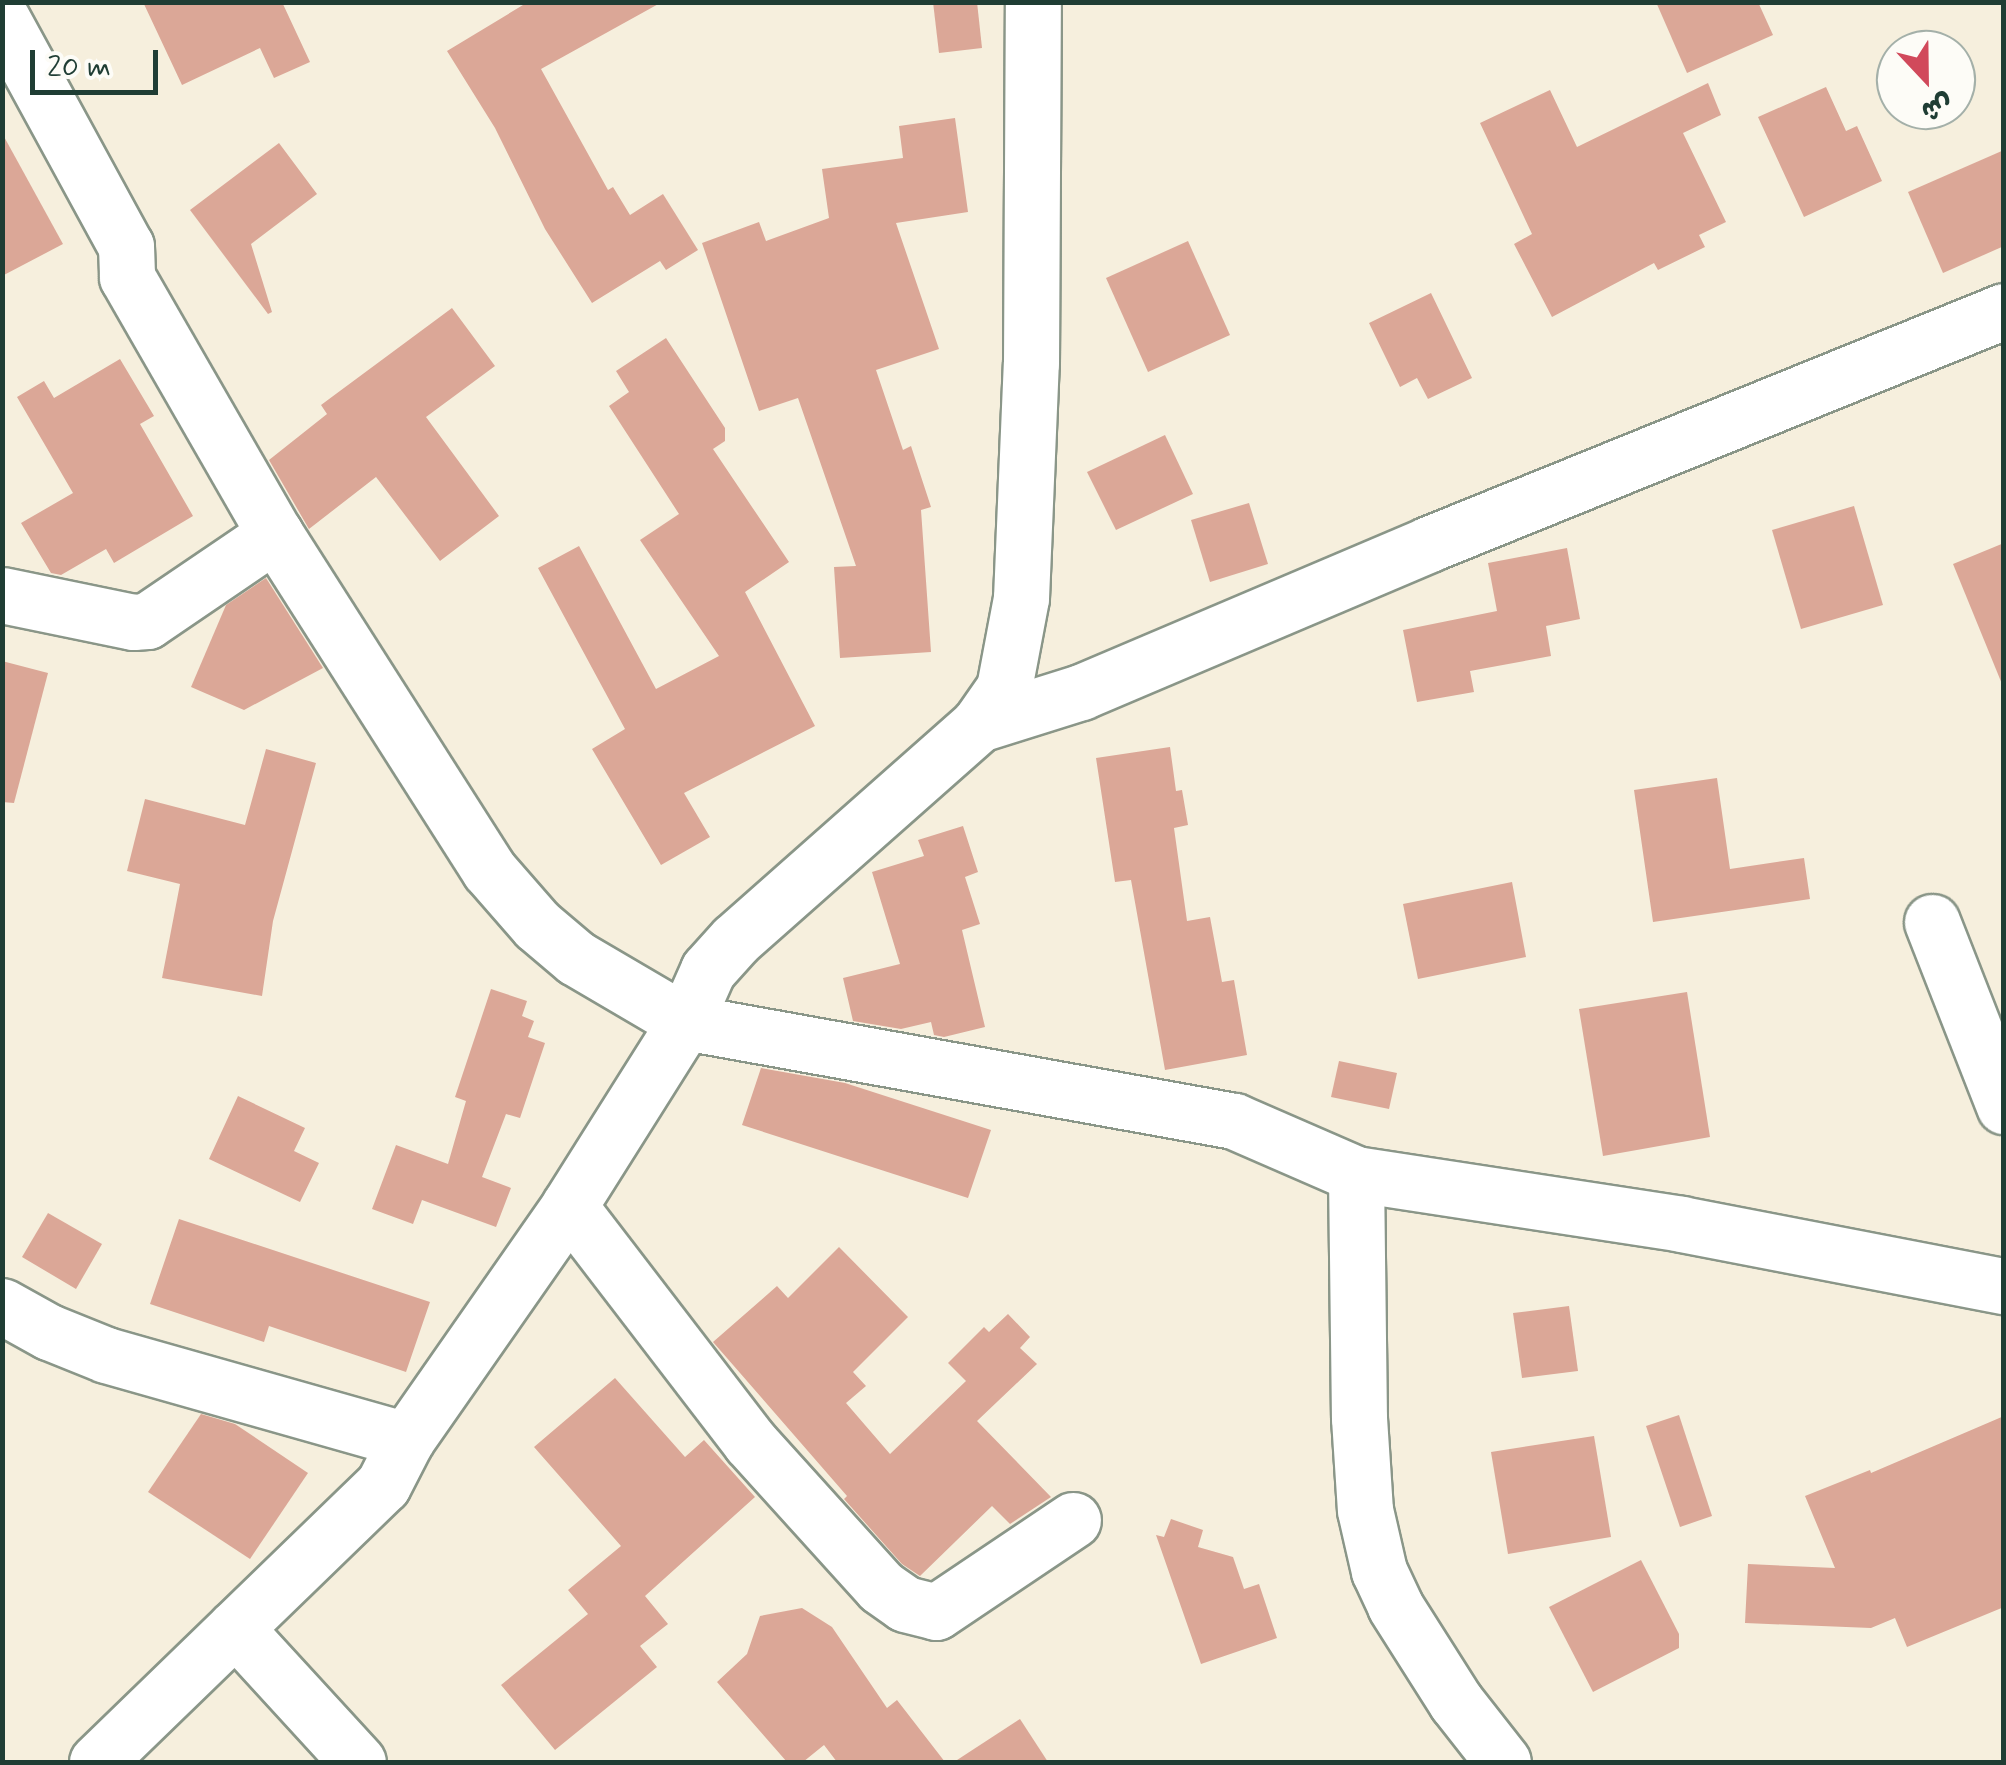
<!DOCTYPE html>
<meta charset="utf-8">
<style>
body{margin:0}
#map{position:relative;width:2006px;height:1765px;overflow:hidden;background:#f6efdd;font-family:Mynerve,"Playpen Sans Arabic",sans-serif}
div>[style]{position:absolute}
.building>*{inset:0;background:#dba797}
.roads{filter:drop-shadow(2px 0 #8a9688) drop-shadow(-2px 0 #8a9688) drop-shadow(0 2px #8a9688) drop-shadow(0 -2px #8a9688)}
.minor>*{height:55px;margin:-27.5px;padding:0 27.5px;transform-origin:27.5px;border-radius:27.5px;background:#fff}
span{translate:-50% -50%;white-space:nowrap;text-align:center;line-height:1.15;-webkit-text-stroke:8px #fdfcf7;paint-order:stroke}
.frame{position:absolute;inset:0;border:5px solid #1f3d34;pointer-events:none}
.north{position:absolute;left:1876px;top:30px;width:100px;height:100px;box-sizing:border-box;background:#fdfcf7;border:2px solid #a4b0a9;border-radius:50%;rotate:158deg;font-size:28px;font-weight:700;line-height:40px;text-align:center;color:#1f3d34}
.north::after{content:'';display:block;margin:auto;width:35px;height:45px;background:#d1495b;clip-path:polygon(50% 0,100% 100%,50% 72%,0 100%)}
.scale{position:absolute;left:30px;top:50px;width:128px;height:45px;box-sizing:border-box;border:5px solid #1f3d34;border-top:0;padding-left:12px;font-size:30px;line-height:35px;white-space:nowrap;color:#1f3d34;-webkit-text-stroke:8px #fdfcf7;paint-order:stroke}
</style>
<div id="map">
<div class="building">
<i style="clip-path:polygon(143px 2px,282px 2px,310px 62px,274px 78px,260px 48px,182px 85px)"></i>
<i style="clip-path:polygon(528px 2px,662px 2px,541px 69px,608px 190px,613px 187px,630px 215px,663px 194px,698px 250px,666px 270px,660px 261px,592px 303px,545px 229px,495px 128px,447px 51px)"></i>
<i style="clip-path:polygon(933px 2px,977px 2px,982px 48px,939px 53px)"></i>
<i style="clip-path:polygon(1656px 2px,1758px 2px,1773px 35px,1687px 73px)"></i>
<i style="clip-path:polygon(1708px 83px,1721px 115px,1683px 133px,1726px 222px,1699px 235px,1705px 247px,1658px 270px,1654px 263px,1552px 317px,1514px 244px,1532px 234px,1480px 123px,1550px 90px,1577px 147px)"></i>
<i style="clip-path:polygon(1826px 87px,1846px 131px,1857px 126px,1882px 181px,1804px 217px,1758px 117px)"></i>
<i style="clip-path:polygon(955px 118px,968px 212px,896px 223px,939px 349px,876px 370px,903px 450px,911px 446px,931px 507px,921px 510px,931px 652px,840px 658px,834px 567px,856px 566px,798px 398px,759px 411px,702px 243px,759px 222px,766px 241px,829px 218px,822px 169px,903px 158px,899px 126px)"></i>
<i style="clip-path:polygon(2px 133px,63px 244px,2px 276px)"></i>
<i style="clip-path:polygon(279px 143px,317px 194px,251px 244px,272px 312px,268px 314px,190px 210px)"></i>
<i style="clip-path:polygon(2004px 150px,2004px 246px,1943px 273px,1908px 192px)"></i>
<i style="clip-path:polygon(1188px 241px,1230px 335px,1148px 372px,1106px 278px)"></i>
<i style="clip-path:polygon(1431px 293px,1472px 378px,1428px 399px,1417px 378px,1400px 387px,1369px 323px)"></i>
<i style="clip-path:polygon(452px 308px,495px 366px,426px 417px,499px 516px,440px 561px,376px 477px,309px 529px,269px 460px,327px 414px,321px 405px)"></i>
<i style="clip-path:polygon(666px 338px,725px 428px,725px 441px,713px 449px,789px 562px,745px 592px,815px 726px,684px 793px,710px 837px,661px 865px,592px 749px,625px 729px,538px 568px,579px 546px,656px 689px,719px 656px,640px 540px,679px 514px,609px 406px,629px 392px,616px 371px)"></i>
<i style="clip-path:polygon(120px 359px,154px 416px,140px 424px,193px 516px,114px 563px,106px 549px,61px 575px,51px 573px,21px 523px,73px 493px,17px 397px,44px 381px,54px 398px)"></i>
<i style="clip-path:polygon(1165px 435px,1193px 494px,1116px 530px,1087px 472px)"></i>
<i style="clip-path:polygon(1249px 503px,1268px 564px,1210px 582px,1191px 520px)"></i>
<i style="clip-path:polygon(1854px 506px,1883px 605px,1801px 629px,1772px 530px)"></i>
<i style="clip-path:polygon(2004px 543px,2004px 684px,2002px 684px,1953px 564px)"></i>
<i style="clip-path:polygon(1567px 548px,1580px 619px,1546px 626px,1551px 656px,1470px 671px,1474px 692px,1417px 702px,1403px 630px,1497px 611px,1488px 563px)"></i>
<i style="clip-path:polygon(266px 578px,323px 668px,244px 710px,191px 687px,226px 605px)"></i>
<i style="clip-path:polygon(2px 661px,48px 673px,14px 803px,2px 802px)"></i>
<i style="clip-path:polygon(1170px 747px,1176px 791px,1182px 790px,1188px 825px,1174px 828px,1187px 921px,1210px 917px,1222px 982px,1234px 980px,1247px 1055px,1165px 1070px,1131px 880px,1115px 882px,1096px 758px)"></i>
<i style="clip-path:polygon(266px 749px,316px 763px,273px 921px,262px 996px,162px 978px,180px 884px,127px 871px,145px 799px,245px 825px)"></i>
<i style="clip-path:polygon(1717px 778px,1730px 869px,1804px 858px,1810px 899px,1653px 922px,1634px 790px)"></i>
<i style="clip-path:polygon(963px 826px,978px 872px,965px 877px,980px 924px,962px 930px,985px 1027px,944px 1037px,934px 1035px,931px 1022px,901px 1029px,853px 1021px,843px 978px,900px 964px,872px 872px,924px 856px,918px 840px)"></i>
<i style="clip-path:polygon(1512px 882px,1526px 957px,1418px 979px,1403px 904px)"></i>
<i style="clip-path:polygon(491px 989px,527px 1001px,522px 1016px,534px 1021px,528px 1037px,545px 1043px,520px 1118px,506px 1114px,482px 1177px,511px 1188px,496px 1227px,422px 1200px,413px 1224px,372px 1209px,396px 1145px,448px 1164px,466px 1101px,455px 1097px)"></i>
<i style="clip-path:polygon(1687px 992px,1710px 1137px,1603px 1156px,1579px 1009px)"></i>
<i style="clip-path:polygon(1339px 1061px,1397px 1073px,1389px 1109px,1331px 1097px)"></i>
<i style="clip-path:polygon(761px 1068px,845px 1083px,991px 1130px,968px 1198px,742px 1125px)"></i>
<i style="clip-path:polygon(238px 1096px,305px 1128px,294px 1151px,319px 1163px,300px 1202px,209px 1159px)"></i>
<i style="clip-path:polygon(48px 1213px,102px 1244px,76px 1289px,22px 1257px)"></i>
<i style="clip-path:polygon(179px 1219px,430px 1302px,406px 1372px,269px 1326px,264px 1342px,150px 1304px)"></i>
<i style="clip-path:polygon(839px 1247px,908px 1317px,853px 1372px,866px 1386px,846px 1403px,890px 1454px,966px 1381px,948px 1363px,984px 1327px,989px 1332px,1008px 1314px,1030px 1337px,1020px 1348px,1037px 1364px,977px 1421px,1051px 1497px,1010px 1524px,992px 1506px,920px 1576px,902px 1564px,844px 1499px,847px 1496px,713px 1342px,777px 1286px,788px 1298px)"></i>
<i style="clip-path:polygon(1569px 1306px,1578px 1371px,1522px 1378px,1513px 1313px)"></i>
<i style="clip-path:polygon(615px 1378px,685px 1457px,704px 1440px,755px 1497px,645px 1596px,668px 1624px,640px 1646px,657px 1667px,555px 1750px,501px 1685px,588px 1614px,568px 1590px,621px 1546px,534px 1447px)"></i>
<i style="clip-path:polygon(201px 1414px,235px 1424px,308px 1473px,250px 1559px,148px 1492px)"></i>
<i style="clip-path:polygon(1679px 1415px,1712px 1516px,1680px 1527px,1646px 1426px)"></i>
<i style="clip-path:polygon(2004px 1416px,2004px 1607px,1907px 1647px,1895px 1618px,1871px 1628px,1745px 1623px,1748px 1564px,1835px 1568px,1805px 1496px,1870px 1470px,1871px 1473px)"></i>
<i style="clip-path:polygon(1594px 1436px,1611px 1537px,1508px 1554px,1491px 1452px)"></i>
<i style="clip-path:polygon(1171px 1519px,1203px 1530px,1198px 1547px,1233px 1557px,1244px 1589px,1259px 1584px,1277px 1638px,1201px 1664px,1156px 1535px,1164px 1537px)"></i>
<i style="clip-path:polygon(1641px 1560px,1679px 1634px,1679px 1648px,1593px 1692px,1549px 1607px)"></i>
<i style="clip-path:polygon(802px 1608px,832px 1627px,887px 1708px,897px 1700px,945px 1762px,837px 1762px,824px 1745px,803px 1762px,787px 1762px,717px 1682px,747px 1654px,760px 1616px)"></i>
<i style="clip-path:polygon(1020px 1719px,1048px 1762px,954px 1762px)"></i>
</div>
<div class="roads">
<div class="minor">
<i style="left:2px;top:19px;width:259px;rotate:61.4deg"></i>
<i style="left:126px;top:246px;width:31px;rotate:88deg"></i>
<i style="left:127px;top:277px;width:297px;rotate:60.1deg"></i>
<i style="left:275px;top:534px;width:398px;rotate:57.5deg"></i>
<i style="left:489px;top:870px;width:73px;rotate:48.9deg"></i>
<i style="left:537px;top:925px;width:51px;rotate:40.2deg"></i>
<i style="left:576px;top:958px;width:126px;rotate:30.4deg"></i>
<i style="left:685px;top:1022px;width:558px;rotate:10.22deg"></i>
<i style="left:1234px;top:1121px;width:133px;rotate:23.5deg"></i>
<i style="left:1356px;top:1174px;width:329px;rotate:8.7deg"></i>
<i style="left:1681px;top:1224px;width:329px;rotate:10.9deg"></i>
<i style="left:2px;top:595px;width:134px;rotate:11.6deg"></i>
<i style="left:133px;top:622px;width:14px;rotate:-4deg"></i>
<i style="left:147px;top:621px;width:155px;rotate:-34.2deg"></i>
<i style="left:979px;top:724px;width:107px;rotate:-17.4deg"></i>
<i style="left:1081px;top:692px;width:378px;rotate:-23deg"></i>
<i style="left:1429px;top:544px;width:620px;rotate:-22.06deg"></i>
<i style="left:1932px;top:922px;width:198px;rotate:68.6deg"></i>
<i style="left:1356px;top:1174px;width:244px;rotate:89.3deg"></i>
<i style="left:1359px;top:1418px;width:92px;rotate:86.3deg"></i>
<i style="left:1365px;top:1510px;width:63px;rotate:77.1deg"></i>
<i style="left:1379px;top:1571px;width:38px;rotate:65deg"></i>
<i style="left:1395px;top:1606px;width:114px;rotate:57.6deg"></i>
<i style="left:1456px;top:1702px;width:76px;rotate:51.9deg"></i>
<i style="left:569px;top:1206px;width:297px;rotate:52.5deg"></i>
<i style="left:750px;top:1442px;width:195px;rotate:47.9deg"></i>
<i style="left:881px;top:1587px;width:29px;rotate:35deg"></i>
<i style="left:905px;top:1604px;width:32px;rotate:14deg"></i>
<i style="left:936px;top:1612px;width:165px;rotate:-33.9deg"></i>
<i style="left:2px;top:1306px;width:54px;rotate:29deg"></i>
<i style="left:49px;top:1332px;width:61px;rotate:22deg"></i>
<i style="left:106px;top:1355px;width:312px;rotate:15.8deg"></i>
<i style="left:235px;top:1628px;width:182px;rotate:47.5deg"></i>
<i style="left:97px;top:1762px;width:398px;rotate:-44.1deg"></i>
<i style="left:383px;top:1485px;width:51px;rotate:-62.9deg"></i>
<i style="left:406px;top:1440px;width:285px;rotate:-55.1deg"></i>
<i style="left:569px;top:1206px;width:218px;rotate:-57.8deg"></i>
<i style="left:685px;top:1022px;width:57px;rotate:-66.1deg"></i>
<i style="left:708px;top:970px;width:40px;rotate:-48deg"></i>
<i style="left:735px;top:940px;width:326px;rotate:-41.5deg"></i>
<i style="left:979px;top:724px;width:44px;rotate:-55.2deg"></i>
<i style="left:1004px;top:688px;width:92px;rotate:-79.3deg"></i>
<i style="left:1021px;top:598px;width:235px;rotate:-87.6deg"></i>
<i style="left:1031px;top:363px;width:361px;rotate:-89.7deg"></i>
</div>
</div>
<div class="frame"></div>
<div class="north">ش</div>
<div class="scale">20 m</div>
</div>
